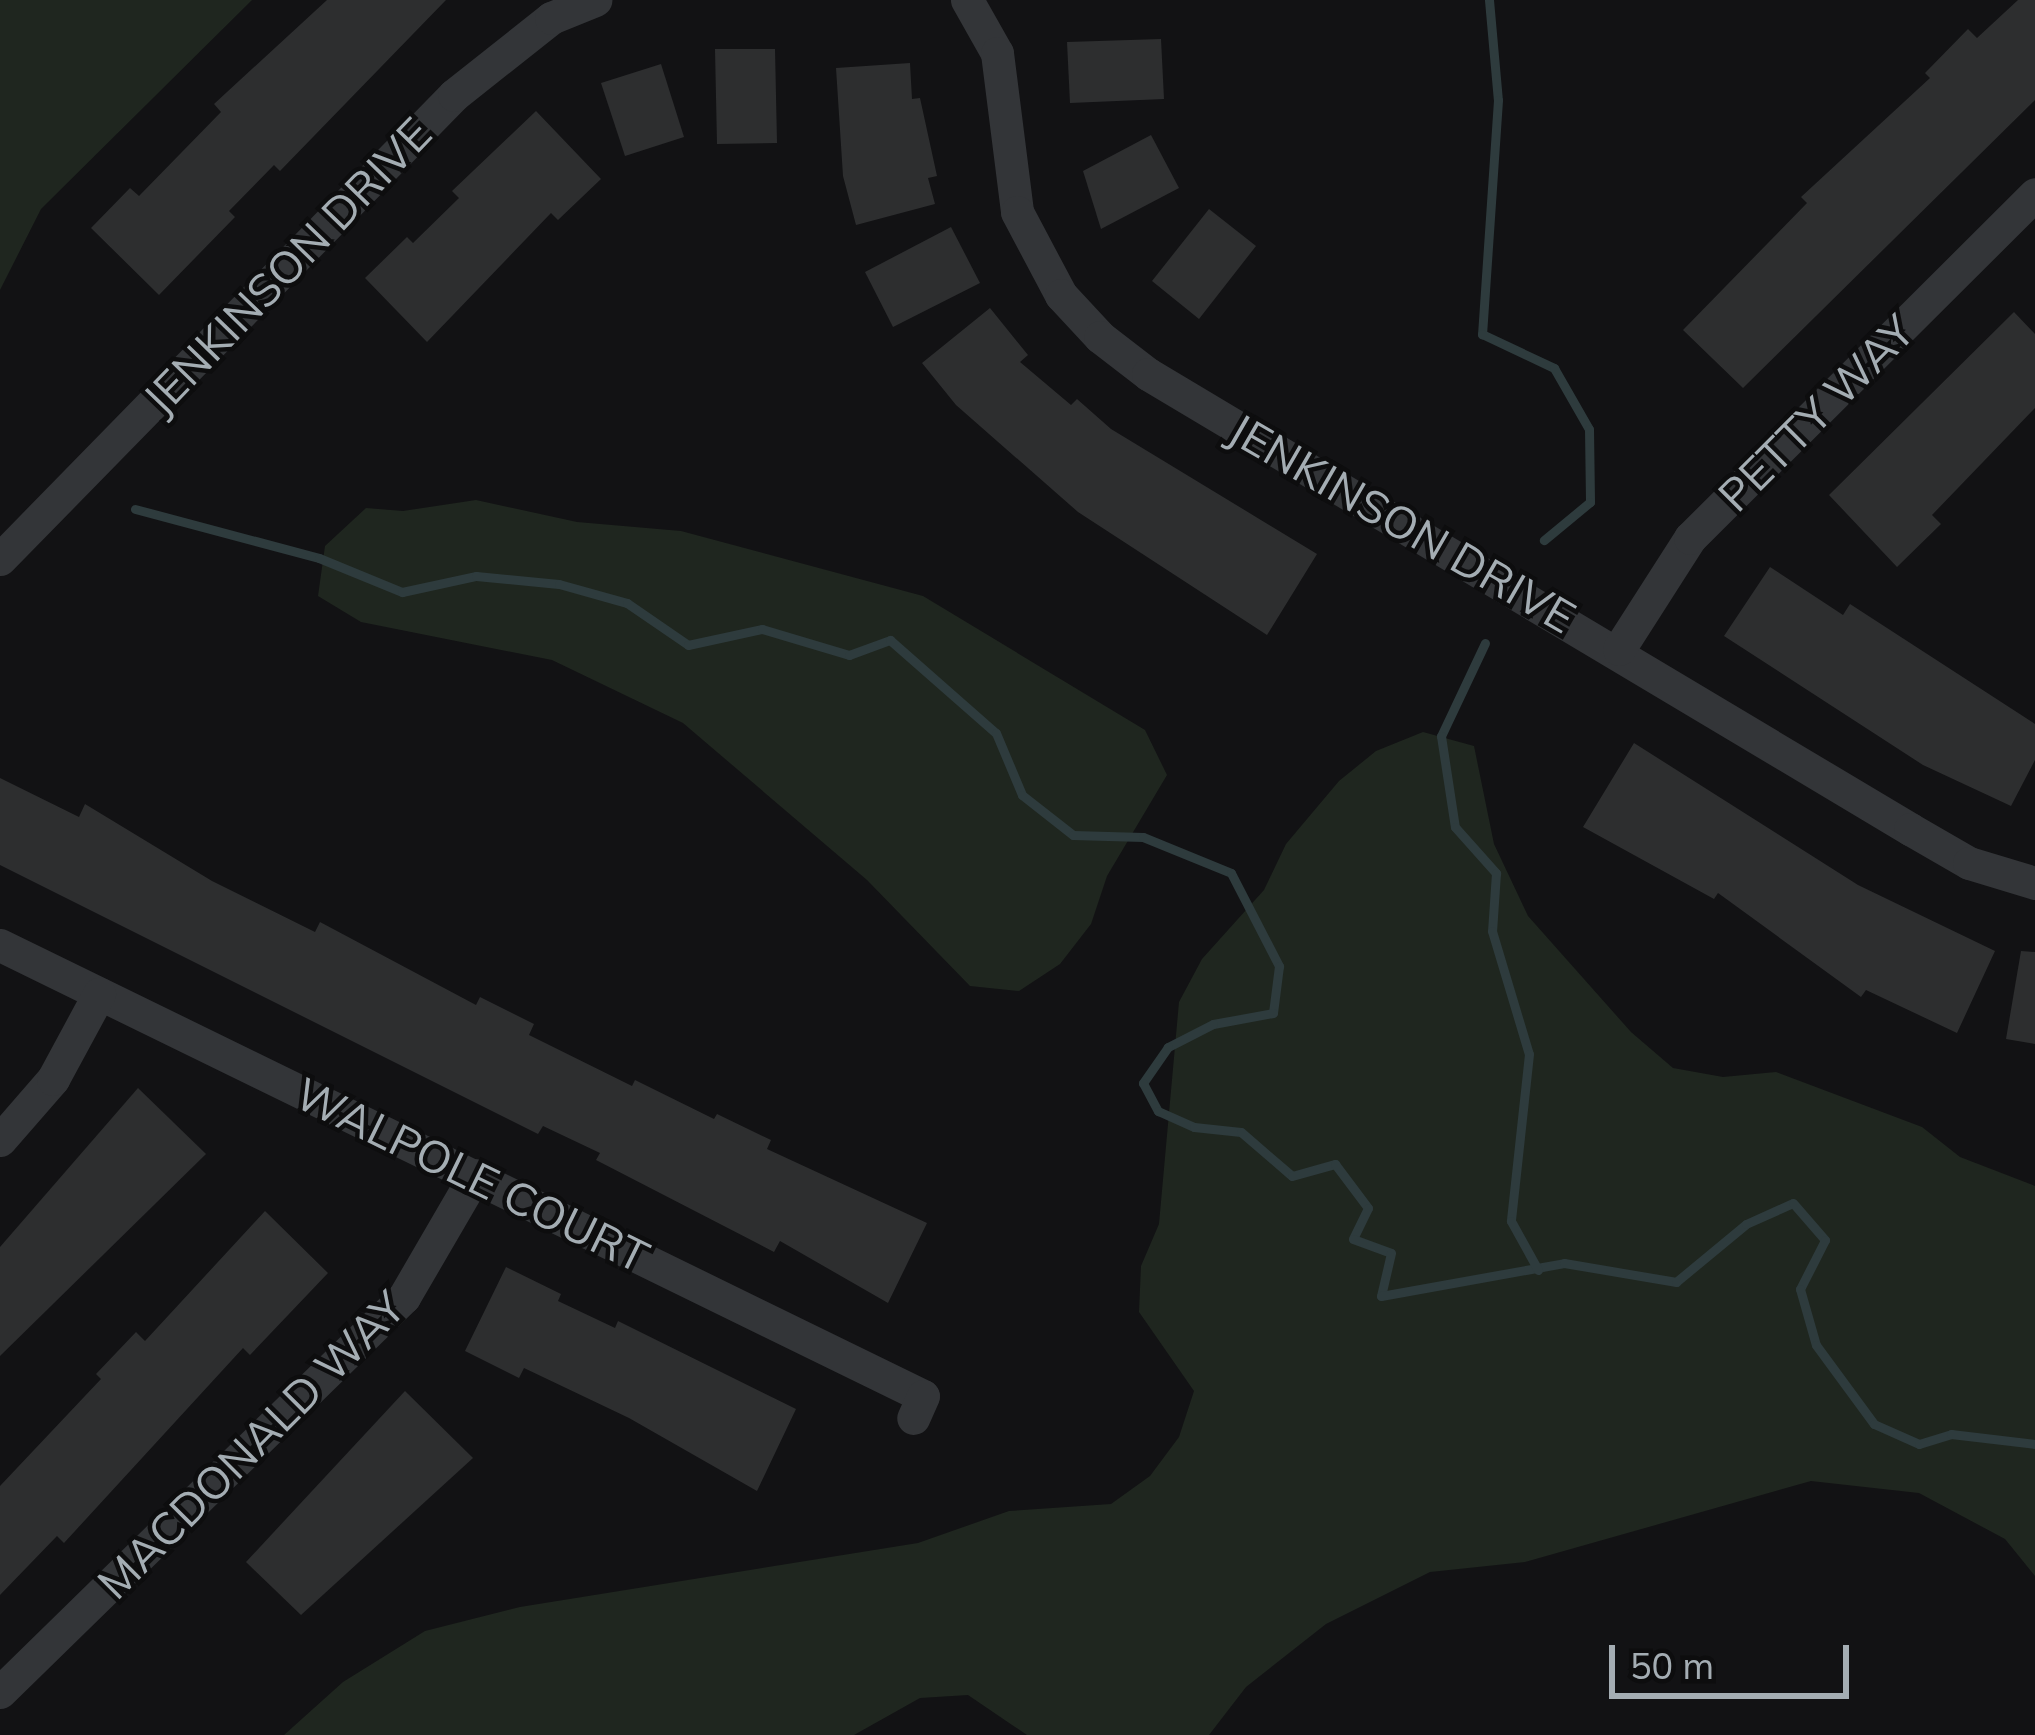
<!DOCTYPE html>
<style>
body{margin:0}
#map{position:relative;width:2035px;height:1735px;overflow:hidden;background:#121214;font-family:Mulish,sans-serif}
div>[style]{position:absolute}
.green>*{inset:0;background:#1f261f}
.stream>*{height:9px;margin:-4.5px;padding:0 4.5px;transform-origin:4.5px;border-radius:4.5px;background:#2e3b3d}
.building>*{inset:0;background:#2d2e2f}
.street>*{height:33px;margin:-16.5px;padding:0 16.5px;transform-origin:16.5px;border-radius:16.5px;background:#333538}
span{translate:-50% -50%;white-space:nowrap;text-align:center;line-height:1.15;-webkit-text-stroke:9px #0d0d0e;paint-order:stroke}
.street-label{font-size:45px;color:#a4adb3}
.scale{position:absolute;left:1609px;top:1645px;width:240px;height:54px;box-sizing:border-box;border:6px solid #a4adb3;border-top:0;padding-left:15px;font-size:36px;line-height:42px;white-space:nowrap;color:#a4adb3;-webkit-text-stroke:9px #0d0d0e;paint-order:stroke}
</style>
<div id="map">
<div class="green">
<i style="clip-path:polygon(0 0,252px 0,41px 209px,0 290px)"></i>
<i style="clip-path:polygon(476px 500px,577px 522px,681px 531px,923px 596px,1145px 730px,1167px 775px,1107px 876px,1091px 924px,1060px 964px,1019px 991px,970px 986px,867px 880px,683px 723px,552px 660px,361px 622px,318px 596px,325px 546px,366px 508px,403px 511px)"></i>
<i style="clip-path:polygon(1423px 732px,1474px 746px,1494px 844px,1528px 916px,1631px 1032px,1673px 1068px,1723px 1077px,1776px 1072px,1922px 1127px,1960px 1157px,2035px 1186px,2035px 1576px,2005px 1539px,1919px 1493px,1811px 1481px,1525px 1562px,1430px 1572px,1326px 1624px,1246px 1687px,1209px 1735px,1027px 1735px,968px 1695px,920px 1698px,854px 1735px,284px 1735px,343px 1682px,425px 1631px,520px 1607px,918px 1543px,1009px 1511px,1111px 1504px,1150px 1476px,1179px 1437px,1194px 1391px,1139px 1312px,1141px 1266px,1159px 1224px,1179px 1002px,1202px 959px,1264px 890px,1286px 844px,1339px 781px,1376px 751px)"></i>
</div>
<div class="stream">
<i style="left:1489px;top:0;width:100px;rotate:84.9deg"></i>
<i style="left:1498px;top:100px;width:235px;rotate:93.9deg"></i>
<i style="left:1482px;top:334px;width:80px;rotate:25.3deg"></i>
<i style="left:1554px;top:368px;width:70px;rotate:60.2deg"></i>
<i style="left:1589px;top:429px;width:73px;rotate:89.2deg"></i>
<i style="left:1590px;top:502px;width:60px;rotate:140.4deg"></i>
<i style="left:135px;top:509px;width:190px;rotate:14.9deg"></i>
<i style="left:319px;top:558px;width:90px;rotate:22.3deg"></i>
<i style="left:402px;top:592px;width:76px;rotate:-12.2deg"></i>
<i style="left:476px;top:576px;width:83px;rotate:5.5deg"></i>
<i style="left:559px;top:584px;width:71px;rotate:15.6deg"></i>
<i style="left:627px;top:603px;width:74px;rotate:34.5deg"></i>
<i style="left:688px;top:645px;width:76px;rotate:-12.2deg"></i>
<i style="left:762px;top:629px;width:91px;rotate:16.6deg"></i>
<i style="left:849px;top:655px;width:44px;rotate:-20.1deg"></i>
<i style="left:890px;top:640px;width:141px;rotate:41.3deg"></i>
<i style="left:996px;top:733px;width:67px;rotate:67.2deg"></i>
<i style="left:1022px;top:795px;width:65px;rotate:38.1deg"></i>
<i style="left:1073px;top:835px;width:70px;rotate:1.6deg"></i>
<i style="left:1143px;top:837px;width:95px;rotate:22.2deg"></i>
<i style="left:1231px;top:873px;width:105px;rotate:62.7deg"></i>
<i style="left:1279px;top:966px;width:47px;rotate:97.3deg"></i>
<i style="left:1273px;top:1013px;width:61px;rotate:169.6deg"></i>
<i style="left:1213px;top:1024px;width:51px;rotate:152.9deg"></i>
<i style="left:1168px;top:1047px;width:44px;rotate:124.8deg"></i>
<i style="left:1143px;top:1083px;width:32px;rotate:62deg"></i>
<i style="left:1158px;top:1111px;width:39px;rotate:24deg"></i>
<i style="left:1194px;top:1127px;width:47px;rotate:6.1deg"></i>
<i style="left:1241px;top:1132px;width:67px;rotate:40.8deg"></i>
<i style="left:1292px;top:1176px;width:45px;rotate:-15.6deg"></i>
<i style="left:1335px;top:1164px;width:55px;rotate:53.1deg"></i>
<i style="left:1368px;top:1208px;width:34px;rotate:116deg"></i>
<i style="left:1353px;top:1239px;width:40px;rotate:20.2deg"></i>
<i style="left:1391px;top:1253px;width:44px;rotate:103.1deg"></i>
<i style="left:1381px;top:1296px;width:186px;rotate:-10.2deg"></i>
<i style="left:1564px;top:1263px;width:114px;rotate:9.6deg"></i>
<i style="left:1676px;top:1282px;width:91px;rotate:-39.6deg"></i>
<i style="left:1746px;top:1224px;width:51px;rotate:-24.1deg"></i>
<i style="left:1793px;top:1203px;width:49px;rotate:49.1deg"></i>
<i style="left:1825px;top:1240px;width:55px;rotate:117deg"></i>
<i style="left:1800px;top:1289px;width:58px;rotate:74.1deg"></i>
<i style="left:1816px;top:1345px;width:98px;rotate:53.7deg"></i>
<i style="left:1874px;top:1424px;width:49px;rotate:24deg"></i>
<i style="left:1919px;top:1444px;width:34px;rotate:-17deg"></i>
<i style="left:1951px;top:1434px;width:85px;rotate:6.8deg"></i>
<i style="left:1485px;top:643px;width:103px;rotate:115.3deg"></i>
<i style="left:1441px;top:736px;width:92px;rotate:81.3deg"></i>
<i style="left:1455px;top:827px;width:62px;rotate:48.3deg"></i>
<i style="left:1496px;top:873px;width:58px;rotate:93.9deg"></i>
<i style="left:1492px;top:931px;width:128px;rotate:73.3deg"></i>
<i style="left:1529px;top:1054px;width:168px;rotate:96.2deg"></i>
<i style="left:1511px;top:1221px;width:56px;rotate:61.1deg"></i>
</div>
<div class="building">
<i style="clip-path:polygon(327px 0,446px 0,280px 171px,274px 165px,229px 211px,235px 217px,159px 295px,91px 228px,130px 188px,139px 196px,221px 112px,214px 104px)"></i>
<i style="clip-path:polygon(2018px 0,2035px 0,2035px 100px,1743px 388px,1683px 330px,1807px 203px,1801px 197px,1930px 78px,1925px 73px,1968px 29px,1977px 38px)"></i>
<i style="clip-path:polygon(1161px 39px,1164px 99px,1070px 103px,1067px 42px)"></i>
<i style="clip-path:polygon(715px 49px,775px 49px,777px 143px,717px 144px)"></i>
<i style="clip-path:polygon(910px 63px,912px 99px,920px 98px,937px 176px,928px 178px,935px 204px,856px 225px,843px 176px,836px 68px)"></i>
<i style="clip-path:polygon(661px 64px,684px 137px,625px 156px,601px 83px)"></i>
<i style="clip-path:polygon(536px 111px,601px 179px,558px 220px,551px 213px,427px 342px,365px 278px,407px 237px,413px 243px,459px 198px,452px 191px)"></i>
<i style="clip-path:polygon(1151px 135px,1179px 188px,1101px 229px,1083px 171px)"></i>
<i style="clip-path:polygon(1209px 209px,1256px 246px,1199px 319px,1152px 281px)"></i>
<i style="clip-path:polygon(951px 227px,980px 283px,893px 327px,865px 272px)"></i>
<i style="clip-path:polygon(990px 308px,1028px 355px,1020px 362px,1071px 405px,1077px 399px,1111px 429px,1317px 554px,1267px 635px,1078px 512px,956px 405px,922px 363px)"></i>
<i style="clip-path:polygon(2014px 312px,2035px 334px,2035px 408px,1932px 515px,1941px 524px,1897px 567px,1829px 495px)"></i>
<i style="clip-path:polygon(1770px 567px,1843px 615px,1850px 604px,2035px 724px,2035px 760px,2011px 806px,1923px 765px,1724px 636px)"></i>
<i style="clip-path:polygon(1634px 743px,1858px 885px,1995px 951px,1957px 1033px,1866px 990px,1861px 997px,1718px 893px,1714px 899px,1583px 827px)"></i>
<i style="clip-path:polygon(0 778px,79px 817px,85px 804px,212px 881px,315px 932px,320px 922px,476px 1005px,480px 997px,534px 1024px,529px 1035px,632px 1086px,635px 1080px,714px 1119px,717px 1114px,771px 1140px,767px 1149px,927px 1223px,888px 1303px,780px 1241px,774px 1252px,753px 1241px,596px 1160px,600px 1153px,543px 1126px,538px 1134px,0 865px)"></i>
<i style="clip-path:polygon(2021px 951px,2035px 952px,2035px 1044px,2006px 1039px)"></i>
<i style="clip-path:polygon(138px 1088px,206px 1154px,0 1356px,0 1247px)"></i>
<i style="clip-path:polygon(265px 1211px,328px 1273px,250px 1355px,243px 1348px,64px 1543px,57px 1536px,0 1595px,0 1486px,101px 1379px,96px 1374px,136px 1332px,145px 1341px)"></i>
<i style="clip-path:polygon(506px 1267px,561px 1294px,558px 1301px,615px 1328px,618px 1321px,796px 1409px,757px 1491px,629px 1418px,524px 1368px,519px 1378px,465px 1351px)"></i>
<i style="clip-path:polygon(405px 1391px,473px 1458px,301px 1615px,246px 1562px)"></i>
</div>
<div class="street">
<i style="left:967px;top:0;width:61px;rotate:60.5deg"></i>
<i style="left:997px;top:53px;width:160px;rotate:82.8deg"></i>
<i style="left:1017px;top:212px;width:94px;rotate:62.1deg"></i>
<i style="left:1061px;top:295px;width:57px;rotate:47.1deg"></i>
<i style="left:1100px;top:337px;width:61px;rotate:37.6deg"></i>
<i style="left:1148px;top:374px;width:888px;rotate:30.84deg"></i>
<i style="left:1910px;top:829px;width:68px;rotate:30deg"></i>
<i style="left:1969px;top:863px;width:69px;rotate:16.9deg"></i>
<i style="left:0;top:559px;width:649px;rotate:-45.62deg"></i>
<i style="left:454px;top:95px;width:124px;rotate:-38.4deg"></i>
<i style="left:551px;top:18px;width:48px;rotate:-22.2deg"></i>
<i style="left:1619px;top:649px;width:132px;rotate:-57.4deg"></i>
<i style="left:1690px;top:538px;width:487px;rotate:-44.9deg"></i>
<i style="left:0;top:945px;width:1027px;rotate:26.04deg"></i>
<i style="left:923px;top:1396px;width:24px;rotate:114deg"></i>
<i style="left:0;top:1140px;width:81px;rotate:-49deg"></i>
<i style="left:53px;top:1079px;width:97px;rotate:-61.6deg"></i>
<i style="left:0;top:1692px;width:565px;rotate:-44.35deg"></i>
<i style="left:404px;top:1297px;width:141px;rotate:-59.8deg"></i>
</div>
<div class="street-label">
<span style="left:287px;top:266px;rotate:-46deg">JENKINSON DRIVE</span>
<span style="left:1816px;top:413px;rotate:-45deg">PETTY WAY</span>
<span style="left:1402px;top:523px;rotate:30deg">JENKINSON DRIVE</span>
<span style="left:472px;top:1175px;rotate:26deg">WALPOLE COURT</span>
<span style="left:251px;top:1445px;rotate:-45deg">MACDONALD WAY</span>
</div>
<div class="scale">50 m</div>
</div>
